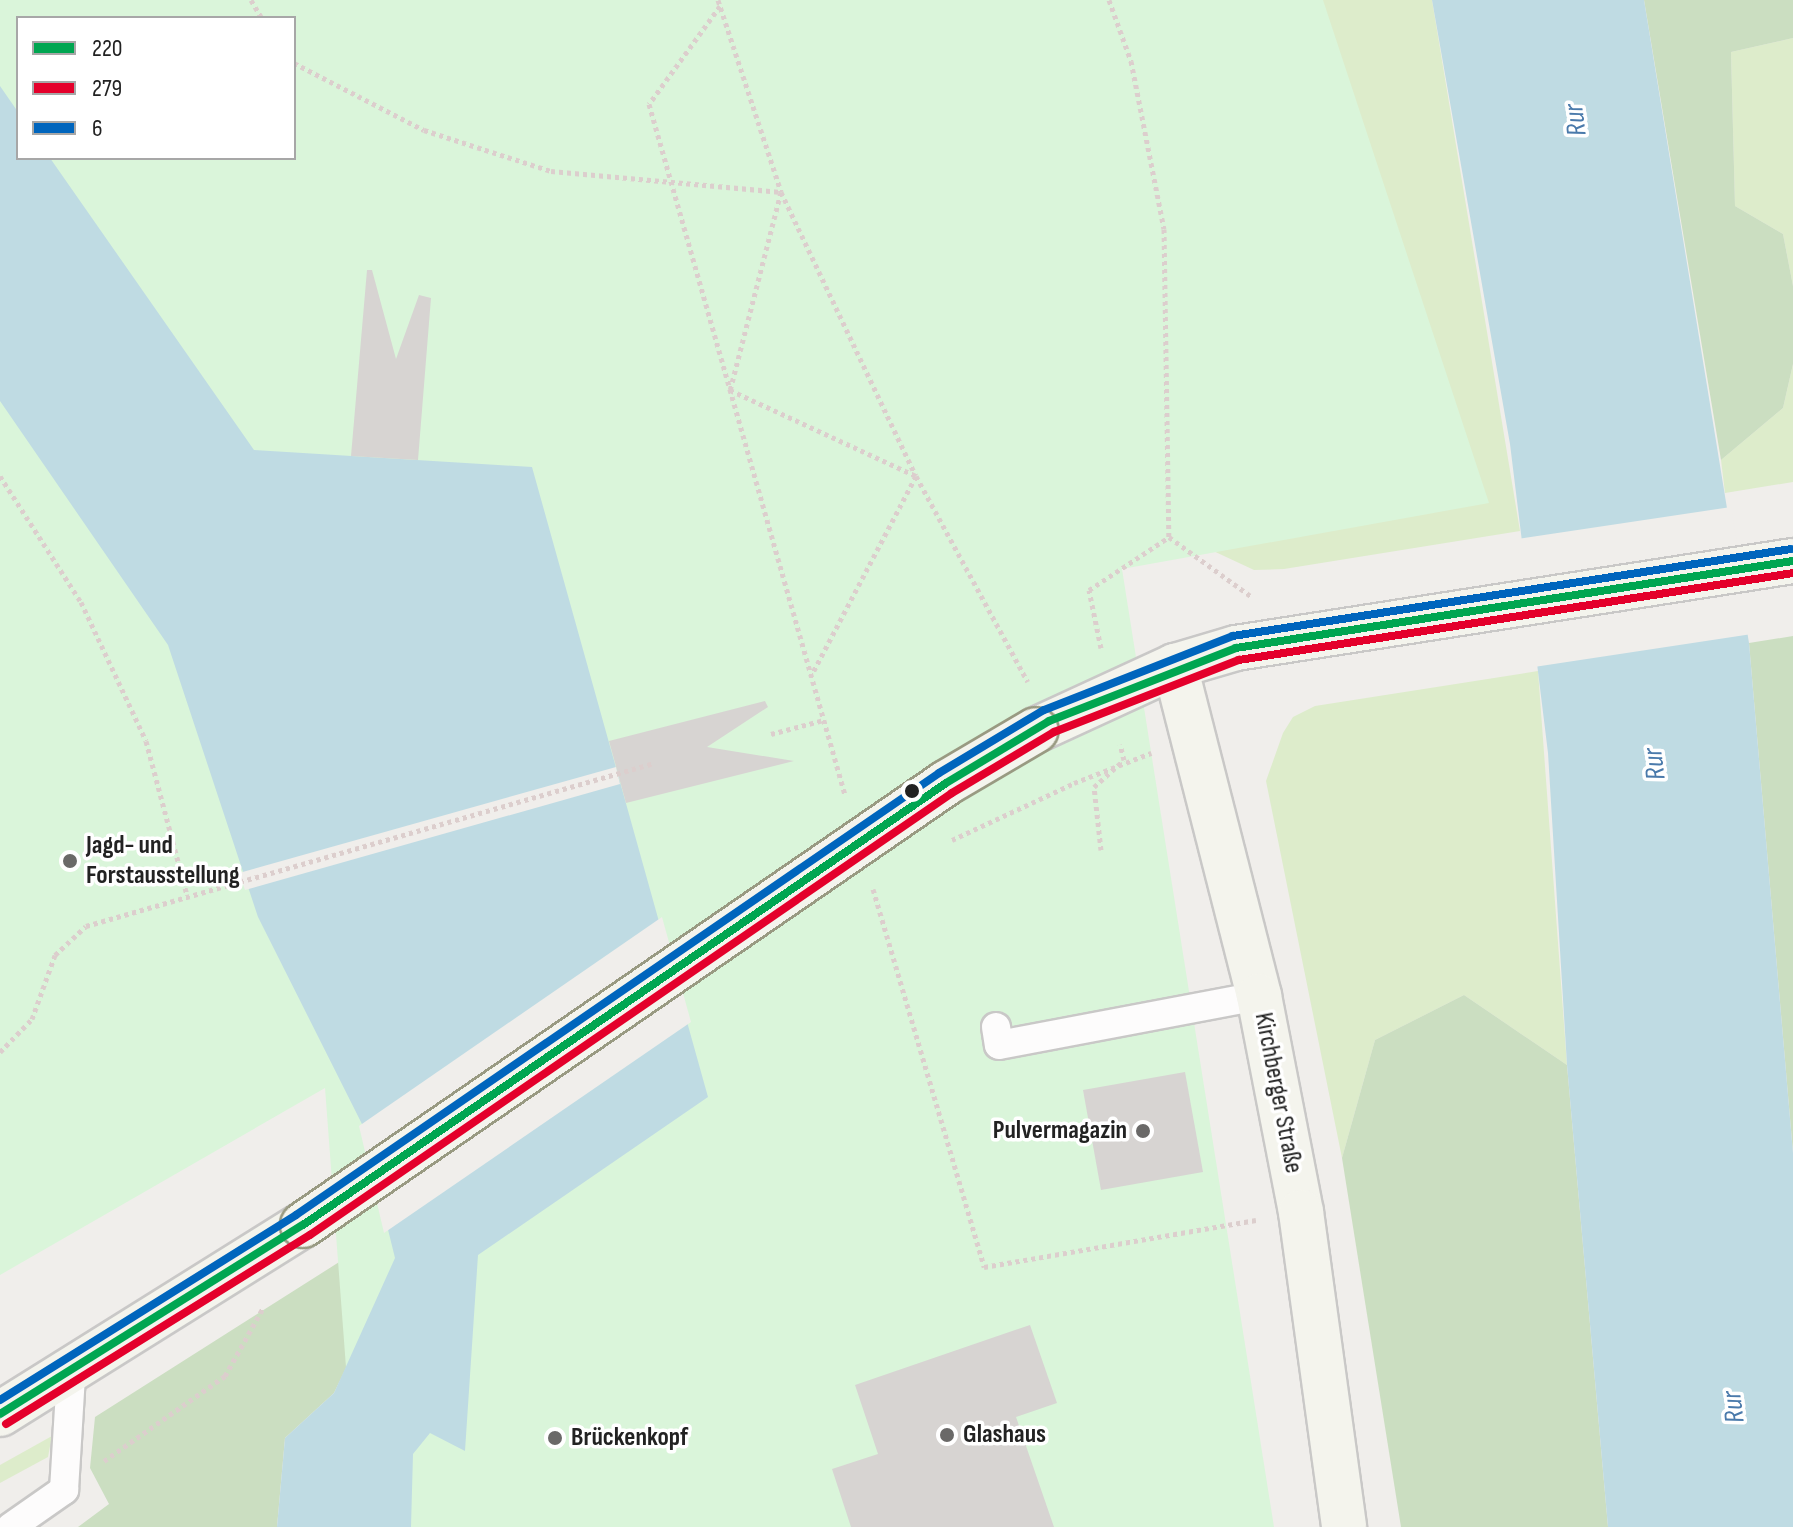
<!DOCTYPE html>
<meta charset="utf-8">
<style>
body{margin:0}
#map{position:relative;width:1793px;height:1527px;overflow:hidden;background:#f0eeeb;font-family:"Sofia Sans Condensed",sans-serif}
div>[style]{position:absolute}
.grass>*{inset:0;background:#ddeccb}
.forest>*{inset:0;background:#cbdec1}
.park>*{inset:0;background:#daf5da}
.water>*{inset:0;background:#bfdbe3}
.pier>*{inset:0;background:#f0eeeb}
.building>*{inset:0;background:#d7d4d2}
.path>*{height:5px;margin-top:-2.5px;transform-origin:0;background:repeating-linear-gradient(90deg,#dccecd 0 4px,transparent 0 8px)}
.roads{filter:drop-shadow(2px 0 #c9c8c7) drop-shadow(-2px 0 #c9c8c7) drop-shadow(0 2px #c9c8c7) drop-shadow(0 -2px #c9c8c7)}
.service>*{height:28px;margin:-14px;padding:0 14px;transform-origin:14px;border-radius:14px;background:#fdfcfc}
.secondary>*{height:44px;margin:-22px;padding:0 22px;transform-origin:22px;border-radius:22px;background:#f4f4ed}
.path-bridge>*{height:5px;margin-top:-2.5px;transform-origin:0;background:repeating-linear-gradient(90deg,#dccecd 0 4px,transparent 0 8px)}
.bridges{filter:drop-shadow(2px 0 #999a82) drop-shadow(-2px 0 #999a82) drop-shadow(0 2px #999a82) drop-shadow(0 -2px #999a82)}
.secondary-bridge>*{height:44px;margin:-22px;padding:0 22px;transform-origin:22px;border-radius:22px;background:#f4f4ed}
.bus-1>*{height:8px;margin:-4px;padding:0 4px;transform-origin:4px;border-radius:4px;background:#00a651}
.bus-2>*{height:8px;margin:-4px;padding:0 4px;transform-origin:4px;border-radius:4px;background:#e4002b}
.bus-3>*{height:8px;margin:-4px;padding:0 4px;transform-origin:4px;border-radius:4px;background:#0065bd}
.dots>*{width:22px;height:22px;translate:-50% -50%;box-sizing:border-box;border:4px solid #fff;border-radius:50%}
span{translate:-50% -50%;white-space:nowrap;text-align:center;line-height:1.15;-webkit-text-stroke:7px #fff;paint-order:stroke}
.poi-label{font-size:26px;color:#222;font-weight:700}
.left{translate:0 -50%;text-align:left}
.right{translate:-100% -50%;text-align:right}
.street-label{font-size:26px;color:#222}
.water-label{font-size:28px;color:#4a7aab;font-style:italic}
.legend{position:absolute;left:16px;top:16px;width:280px;height:144px;box-sizing:border-box;background:#fff;border:2px solid #a7a7a7;margin:0;padding:10px 14px;list-style:none;font-size:24px;color:#222}
.legend li{display:flex;align-items:center;gap:16px;height:40px}
.legend b{width:40px;border:2px solid #a7a7a7}
</style>
<div id="map">
<div class="grass">
<i style="clip-path:polygon(1118px 0,1432px 0,1520px 531px,1284px 569px,1254px 570px,1209px 549px)"></i>
<i style="clip-path:polygon(1793px 38px,1793px 286px,1783px 234px,1735px 206px,1731px 52px)"></i>
<i style="clip-path:polygon(1793px 364px,1793px 482px,1725px 493px,1721px 460px,1783px 408px)"></i>
<i style="clip-path:polygon(1538px 671px,1567px 1065px,1464px 995px,1375px 1040px,1342px 1158px,1266px 781px,1283px 733px,1293px 717px,1315px 706px)"></i>
<i style="clip-path:polygon(52px 1436px,48px 1457px,0 1483px,0 1465px)"></i>
</div>
<div class="forest">
<i style="clip-path:polygon(1644px 0,1793px 0,1793px 38px,1731px 52px,1735px 206px,1783px 234px,1793px 286px,1793px 364px,1783px 408px,1721px 460px)"></i>
<i style="clip-path:polygon(1793px 636px,1793px 1153px,1749px 643px)"></i>
<i style="clip-path:polygon(1464px 995px,1567px 1065px,1608px 1527px,1401px 1527px,1342px 1158px,1375px 1040px)"></i>
<i style="clip-path:polygon(388px 1231px,381px 1295px,334px 1393px,285px 1438px,277px 1527px,78px 1527px,109px 1504px,90px 1468px,95px 1417px)"></i>
</div>
<div class="park">
<i style="clip-path:polygon(evenodd,0 0,1323px 0,1489px 503px,1122px 569px,1274px 1527px,358px 1527px,325px 1088px,0 1275px,0 0,18px 18px,294px 18px,294px 158px,18px 158px,18px 18px)"></i>
</div>
<div class="water">
<i style="clip-path:polygon(1432px 0,1644px 0,1749px 643px,1793px 1153px,1793px 1527px,1608px 1527px,1567px 1065px,1548px 753px,1510px 444px)"></i>
<i style="clip-path:polygon(0 86px,18px 112px,18px 158px,50px 158px,254px 450px,532px 467px,708px 1097px,478px 1255px,465px 1451px,430px 1433px,413px 1454px,411px 1527px,277px 1527px,285px 1438px,334px 1393px,395px 1258px,362px 1124px,258px 917px,168px 645px,0 401px)"></i>
</div>
<div class="pier">
<i style="clip-path:polygon(1731px 507px,1752px 634px,1534px 667px,1517px 539px)"></i>
<i style="clip-path:polygon(616px 767px,620px 784px,245px 890px,239px 873px)"></i>
<i style="clip-path:polygon(662px 917px,691px 1022px,384px 1233px,359px 1126px)"></i>
</div>
<div class="building">
<i style="clip-path:polygon(367px 270px,372px 270px,396px 359px,419px 295px,431px 298px,418px 460px,351px 456px)"></i>
<i style="clip-path:polygon(765px 701px,768px 707px,707px 747px,794px 761px,626px 803px,609px 741px)"></i>
<i style="clip-path:polygon(1185px 1072px,1203px 1172px,1101px 1190px,1083px 1090px)"></i>
<i style="clip-path:polygon(1030px 1325px,1057px 1403px,1016px 1417px,1054px 1527px,851px 1527px,832px 1469px,878px 1454px,855px 1385px)"></i>
</div>
<div class="path">
<i style="left:251px;top:0;width:21px;rotate:59deg"></i>
<i style="left:718px;top:0;width:202px;rotate:71.8deg"></i>
<i style="left:781px;top:192px;width:314px;rotate:64.6deg"></i>
<i style="left:916px;top:476px;width:234px;rotate:61.5deg"></i>
<i style="left:1109px;top:0;width:65px;rotate:70.2deg"></i>
<i style="left:1131px;top:61px;width:171px;rotate:78.9deg"></i>
<i style="left:1164px;top:229px;width:308px;rotate:89.1deg"></i>
<i style="left:1169px;top:537px;width:102px;rotate:35.9deg"></i>
<i style="left:720px;top:6px;width:121px;rotate:125.9deg"></i>
<i style="left:649px;top:104px;width:718px;rotate:74.16deg"></i>
<i style="left:294px;top:63px;width:146px;rotate:27.3deg"></i>
<i style="left:424px;top:130px;width:133px;rotate:17.9deg"></i>
<i style="left:551px;top:171px;width:231px;rotate:5.2deg"></i>
<i style="left:781px;top:192px;width:204px;rotate:104.4deg"></i>
<i style="left:730px;top:390px;width:205px;rotate:24.8deg"></i>
<i style="left:916px;top:476px;width:224px;rotate:117.7deg"></i>
<i style="left:0;top:476px;width:150px;rotate:57.3deg"></i>
<i style="left:81px;top:602px;width:153px;rotate:64.9deg"></i>
<i style="left:146px;top:741px;width:159px;rotate:75.1deg"></i>
<i style="left:1101px;top:648px;width:59px;rotate:-101.7deg"></i>
<i style="left:1089px;top:590px;width:96px;rotate:-33.5deg"></i>
<i style="left:771px;top:734px;width:55px;rotate:-14.8deg"></i>
<i style="left:1074px;top:783px;width:83px;rotate:-21.3deg"></i>
<i style="left:1101px;top:850px;width:63px;rotate:-96.3deg"></i>
<i style="left:1094px;top:787px;width:40px;rotate:-42deg"></i>
<i style="left:1124px;top:760px;width:16px;rotate:-104deg"></i>
<i style="left:873px;top:889px;width:394px;rotate:73.6deg"></i>
<i style="left:984px;top:1267px;width:276px;rotate:-9.8deg"></i>
<i style="left:0;top:1052px;width:46px;rotate:-45.9deg"></i>
<i style="left:32px;top:1019px;width:68px;rotate:-70.2deg"></i>
<i style="left:55px;top:955px;width:42px;rotate:-43.1deg"></i>
<i style="left:86px;top:926px;width:591px;rotate:-16.01deg"></i>
<i style="left:104px;top:1461px;width:148px;rotate:-35.1deg"></i>
<i style="left:225px;top:1376px;width:78px;rotate:-60.8deg"></i>
</div>
<div class="roads">
<div class="service">
<i style="left:996px;top:1027px;width:18px;rotate:81deg"></i>
<i style="left:999px;top:1045px;width:265px;rotate:-10.7deg"></i>
<i style="left:11px;top:1527px;width:65px;rotate:-34.9deg"></i>
<i style="left:64px;top:1490px;width:116px;rotate:-86.5deg"></i>
</div>
<div class="secondary">
<i style="left:1175px;top:666px;width:341px;rotate:75.7deg"></i>
<i style="left:1259px;top:996px;width:220px;rotate:79deg"></i>
<i style="left:1301px;top:1212px;width:318px;rotate:82.2deg"></i>
<i style="left:1036px;top:730px;width:153px;rotate:-24.7deg"></i>
<i style="left:1175px;top:666px;width:64px;rotate:-16.4deg"></i>
<i style="left:1236px;top:648px;width:564px;rotate:-8.88deg"></i>
<i style="left:0;top:1414px;width:357px;rotate:-32deg"></i>
</div>
</div>
<div class="path-bridge">
<i style="left:952px;top:840px;width:135px;rotate:-25deg"></i>
</div>
<div class="bridges">
<div class="secondary-bridge">
<i style="left:303px;top:1225px;width:780px;rotate:-34.5deg"></i>
<i style="left:946px;top:783px;width:104px;rotate:-30.5deg"></i>
</div>
</div>
<div class="bus-1">
<i style="left:0;top:1414px;width:357px;rotate:-32deg"></i>
<i style="left:303px;top:1225px;width:780px;rotate:-34.5deg"></i>
<i style="left:946px;top:783px;width:120px;rotate:-31deg"></i>
<i style="left:1049px;top:721px;width:201px;rotate:-21.3deg"></i>
<i style="left:1236px;top:648px;width:564px;rotate:-8.88deg"></i>
</div>
<div class="bus-2">
<i style="left:6px;top:1424px;width:358px;rotate:-31.9deg"></i>
<i style="left:310px;top:1235px;width:779px;rotate:-34.55deg"></i>
<i style="left:952px;top:793px;width:119px;rotate:-30.9deg"></i>
<i style="left:1054px;top:732px;width:199px;rotate:-21.3deg"></i>
<i style="left:1239px;top:660px;width:561px;rotate:-8.92deg"></i>
</div>
<div class="bus-3">
<i style="left:0;top:1400px;width:349px;rotate:-32deg"></i>
<i style="left:296px;top:1215px;width:780px;rotate:-34.5deg"></i>
<i style="left:939px;top:773px;width:122px;rotate:-31deg"></i>
<i style="left:1044px;top:710px;width:203px;rotate:-21.4deg"></i>
<i style="left:1233px;top:636px;width:565px;rotate:-8.86deg"></i>
</div>
<div class="dots">
<i style="left:912px;top:791px;background:#222"></i>
<i style="left:70px;top:861px;background:#6a6968"></i>
<i style="left:1143px;top:1131px;background:#6a6968"></i>
<i style="left:947px;top:1435px;background:#6a6968"></i>
<i style="left:555px;top:1438px;background:#6a6968"></i>
</div>
<div class="poi-label">
<span class="left" style="left:86px;top:861px">Jagd- und<br>Forstausstellung</span>
<span class="right" style="left:1127px;top:1131px">Pulvermagazin</span>
<span class="left" style="left:963px;top:1435px">Glashaus</span>
<span class="left" style="left:571px;top:1438px">Brückenkopf</span>
</div>
<div class="street-label">
<span style="left:1278px;top:1093px;rotate:79deg">Kirchberger Straße</span>
</div>
<div class="water-label">
<span style="left:1576px;top:120px;rotate:-97deg">Rur</span>
<span style="left:1655px;top:764px;rotate:-97deg">Rur</span>
<span style="left:1734px;top:1407px;rotate:-97deg">Rur</span>
</div>
<ul class="legend">
<li><b style="height:10px;background:#00a651"></b>220</li>
<li><b style="height:10px;background:#e4002b"></b>279</li>
<li><b style="height:10px;background:#0065bd"></b>6</li>
</ul>
</div>
